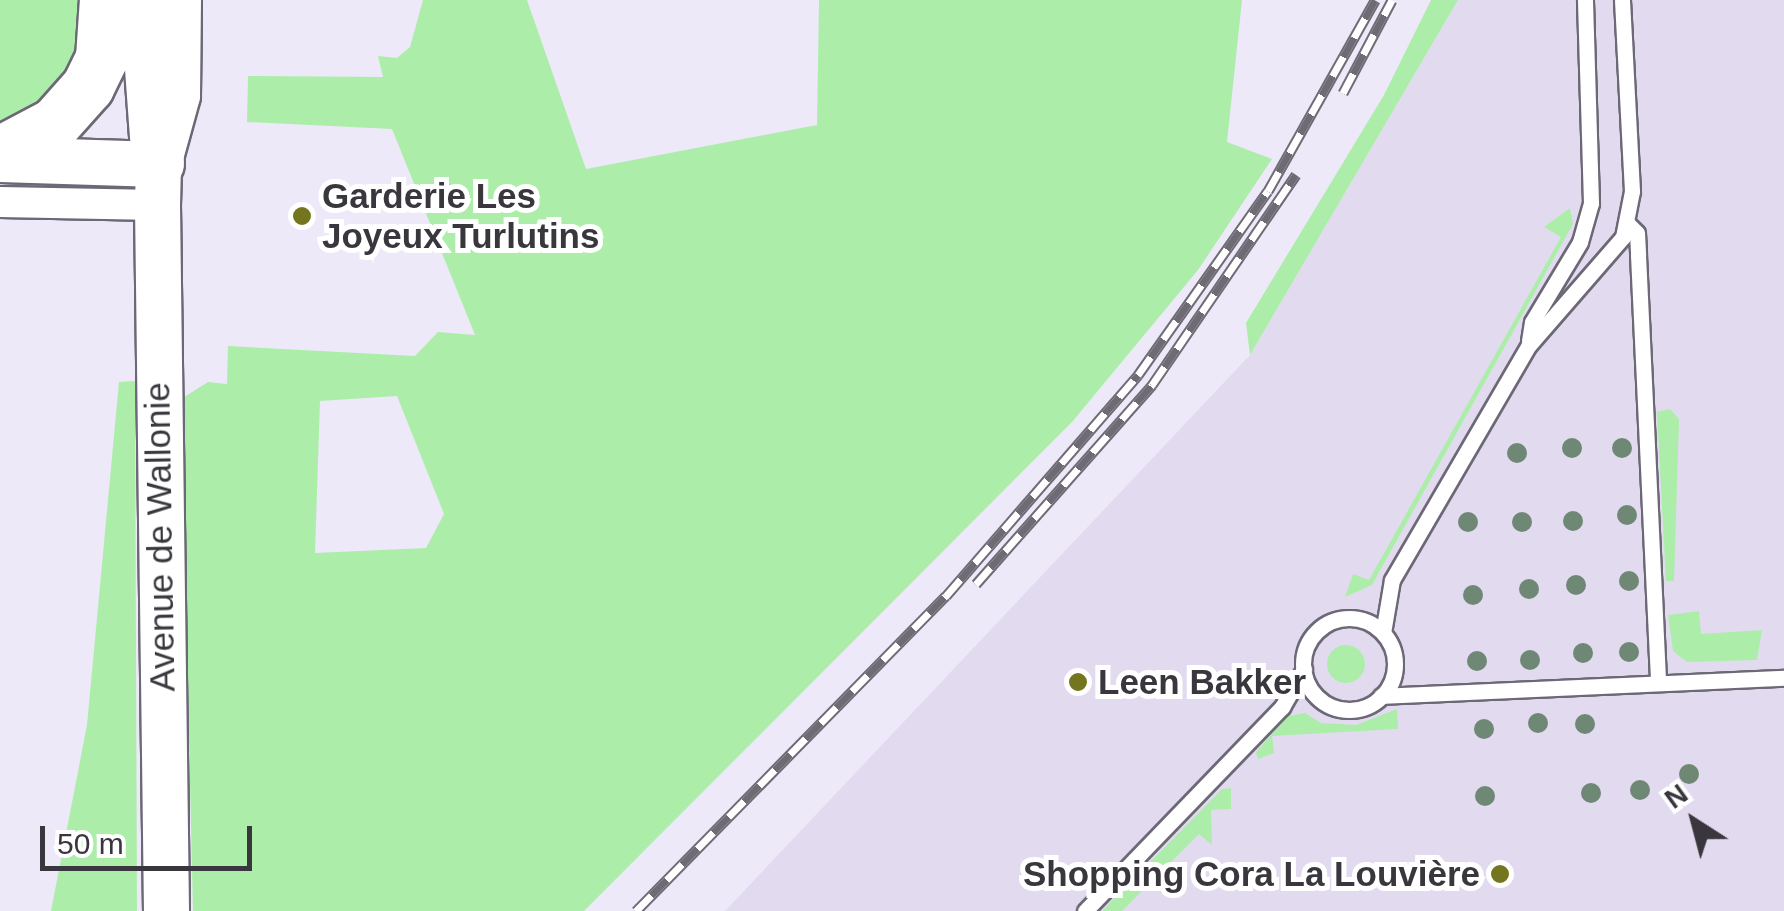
<!DOCTYPE html>
<meta charset="utf-8">
<style>
body{margin:0}
#map{position:relative;width:1784px;height:911px;overflow:hidden;background:#ede9f9;font-family:Arial,sans-serif}
div>[style]{position:absolute}
.commercial>*{inset:0;background:#e2dbf0}
.green>*{inset:0;background:#aceea9}
.round{border-radius:50%}
.roads{filter:drop-shadow(2px 0 #6c6876) drop-shadow(-2px 0 #6c6876) drop-shadow(0 2px #6c6876) drop-shadow(0 -2px #6c6876)}
.lane>*{height:15px;margin:-7.5px;padding:0 7.5px;transform-origin:7.5px;border-radius:7.5px;background:#fff}
.lane>.ring{margin:-7.5px;padding:0;box-sizing:content-box;background:none;border:15px solid #fff;border-radius:50%}
.street>*{height:30px;margin:-15px;padding:0 15px;transform-origin:15px;border-radius:15px;background:#fff}
.primary>*{height:45px;margin:-22.5px;padding:0 22.5px;transform-origin:22.5px;border-radius:22.5px;background:#fff}
.highway>*{height:52px;margin:-26px;padding:0 26px;transform-origin:26px;border-radius:26px;background:#fff}
.rail>*{height:11px;margin-top:-5.5px;transform-origin:0;background:repeating-linear-gradient(90deg,#fff 0 22px,#6e6b74 0 44px);box-sizing:border-box;border-block:2px solid #6e6b74}
.trees>*{width:20px;height:20px;margin:-10px;border-radius:50%;background:#6f8876}
.dots>*{width:28px;height:28px;translate:-50% -50%;box-sizing:border-box;border:5px solid #fff;border-radius:50%}
span{translate:-50% -50%;white-space:nowrap;text-align:center;line-height:1.15;-webkit-text-stroke:10px #fff;paint-order:stroke}
.poi-label{font-size:35px;color:#39373d;font-weight:700}
.left{translate:0 -50%;text-align:left}
.right{translate:-100% -50%;text-align:right}
.street-label{font-size:35px;color:#39373d}
.north{position:absolute;left:1644px;top:771px;width:100px;height:100px;-webkit-text-stroke:8px #fff;paint-order:stroke;rotate:324deg;font-size:28px;font-weight:700;line-height:40px;text-align:center;color:#39373d}
.north::after{content:'';display:block;margin:auto;width:35px;height:45px;background:#39373d;clip-path:polygon(50% 0,100% 100%,50% 72%,0 100%)}
.scale{position:absolute;left:40px;top:826px;width:212px;height:45px;box-sizing:border-box;border:5px solid #39373d;border-top:0;padding-left:12px;font-size:30px;line-height:35px;white-space:nowrap;color:#39373d;-webkit-text-stroke:8px #fff;paint-order:stroke}
</style>
<div id="map">
<div class="commercial">
<i style="clip-path:polygon(1458px 0,1784px 0,1784px 911px,725px 911px,1250px 355px)"></i>
</div>
<div class="green">
<i style="clip-path:polygon(0 0,91px 0,84px 52px,59px 94px,0 126px)"></i>
<i style="clip-path:polygon(evenodd,423px 0,527px 0,586px 169px,817px 125px,819px 0,1242px 0,1227px 142px,1272px 159px,1198px 270px,1072px 422px,584px 911px,193px 911px,181px 399px,208px 382px,227px 384px,228px 346px,415px 356px,438px 332px,475px 335px,392px 129px,247px 122px,248px 76px,383px 77px,378px 56px,397px 58px,410px 47px,423px 0,397px 396px,444px 514px,426px 548px,315px 553px,320px 401px,397px 396px)"></i>
<i style="clip-path:polygon(1431px 0,1458px 0,1250px 355px,1246px 323px,1384px 95px)"></i>
<i style="clip-path:polygon(1570px 208px,1573px 224px,1372px 585px,1345px 597px,1353px 574px,1369px 580px,1561px 237px,1544px 227px)"></i>
<i style="clip-path:polygon(135px 381px,137px 911px,51px 911px,87px 725px,119px 382px)"></i>
<i style="clip-path:polygon(1670px 409px,1679px 419px,1674px 581px,1666px 581px,1657px 412px)"></i>
<i style="clip-path:polygon(1699px 611px,1701px 634px,1762px 630px,1757px 660px,1687px 662px,1673px 651px,1668px 615px)"></i>
<i class="round" style="left:1327px;top:645px;width:38px;height:38px"></i>
<i style="clip-path:polygon(1397px 709px,1398px 729px,1272px 736px,1274px 753px,1258px 759px,1256px 752px,1288px 716px,1305px 713px,1321px 723px,1356px 725px)"></i>
<i style="clip-path:polygon(1231px 788px,1231px 809px,1211px 810px,1212px 845px,1199px 834px,1164px 869px,1178px 884px,1168px 894px,1153px 880px,1122px 911px,1102px 911px,1222px 789px)"></i>
</div>
<div class="roads">
<div class="lane">
<i style="left:1627px;top:223px;width:14px;rotate:45deg"></i>
<i style="left:1637px;top:233px;width:22px;rotate:87deg"></i>
<i style="left:1638px;top:255px;width:428px;rotate:87.3deg"></i>
<i style="left:1529px;top:341px;width:19px;rotate:-81deg"></i>
<i style="left:1532px;top:322px;width:93px;rotate:-59deg"></i>
<i style="left:1580px;top:242px;width:41px;rotate:-74.2deg"></i>
<i style="left:1591px;top:203px;width:203px;rotate:-91.7deg"></i>
<i class="ring" style="left:1303px;top:618px;width:77px;height:77px"></i>
<i style="left:1383px;top:633px;width:54px;rotate:-80.4deg"></i>
<i style="left:1392px;top:580px;width:272px;rotate:-59.8deg"></i>
<i style="left:1529px;top:345px;width:143px;rotate:-49deg"></i>
<i style="left:1623px;top:237px;width:47px;rotate:-78.9deg"></i>
<i style="left:1632px;top:191px;width:191px;rotate:-93deg"></i>
<i style="left:1381px;top:696px;width:403px;rotate:-2.6deg"></i>
<i style="left:1085px;top:911px;width:284px;rotate:-46deg"></i>
<i style="left:1282px;top:707px;width:44px;rotate:-59.9deg"></i>
</div>
<div class="street">
<i style="left:0;top:202px;width:157px;rotate:1.1deg"></i>
</div>
<div class="primary">
<i style="left:0;top:159px;width:158px;rotate:1.8deg"></i>
<i style="left:166px;top:911px;width:706px;rotate:-90.73deg"></i>
<i style="left:157px;top:205px;width:41px;rotate:-88.6deg"></i>
<i style="left:158px;top:164px;width:72px;rotate:-74.6deg"></i>
<i style="left:177px;top:95px;width:95px;rotate:-89.4deg"></i>
</div>
<div class="highway">
<i style="left:146px;top:0;width:164px;rotate:85.8deg"></i>
<i style="left:0;top:153px;width:62px;rotate:-27.8deg"></i>
<i style="left:55px;top:124px;width:50px;rotate:-48.3deg"></i>
<i style="left:88px;top:87px;width:32px;rotate:-64deg"></i>
<i style="left:102px;top:58px;width:58px;rotate:-86.1deg"></i>
</div>
</div>
<div class="rail">
<i style="left:1343px;top:93px;width:105px;rotate:-62.2deg"></i>
<i style="left:976px;top:584px;width:266px;rotate:-48.5deg"></i>
<i style="left:1152px;top:385px;width:255px;rotate:-55.6deg"></i>
<i style="left:636px;top:911px;width:442px;rotate:-45.5deg"></i>
<i style="left:946px;top:596px;width:293px;rotate:-49deg"></i>
<i style="left:1138px;top:375px;width:225px;rotate:-54.8deg"></i>
<i style="left:1268px;top:191px;width:219px;rotate:-60.7deg"></i>
</div>
<div class="trees">
<i style="left:1572px;top:448px"></i>
<i style="left:1622px;top:448px"></i>
<i style="left:1517px;top:453px"></i>
<i style="left:1627px;top:515px"></i>
<i style="left:1573px;top:521px"></i>
<i style="left:1468px;top:522px"></i>
<i style="left:1522px;top:522px"></i>
<i style="left:1629px;top:581px"></i>
<i style="left:1576px;top:585px"></i>
<i style="left:1529px;top:589px"></i>
<i style="left:1473px;top:595px"></i>
<i style="left:1629px;top:652px"></i>
<i style="left:1583px;top:653px"></i>
<i style="left:1530px;top:660px"></i>
<i style="left:1477px;top:661px"></i>
<i style="left:1538px;top:723px"></i>
<i style="left:1585px;top:724px"></i>
<i style="left:1484px;top:729px"></i>
<i style="left:1689px;top:774px"></i>
<i style="left:1640px;top:790px"></i>
<i style="left:1591px;top:793px"></i>
<i style="left:1485px;top:796px"></i>
</div>
<div class="dots">
<i style="left:302px;top:216px;background:#73761e"></i>
<i style="left:1078px;top:682px;background:#73761e"></i>
<i style="left:1500px;top:874px;background:#73761e"></i>
</div>
<div class="poi-label">
<span class="left" style="left:322px;top:216px">Garderie Les<br>Joyeux Turlutins</span>
<span class="left" style="left:1098px;top:682px">Leen Bakker</span>
<span class="right" style="left:1480px;top:874px">Shopping Cora La Louvière</span>
</div>
<div class="street-label">
<span style="left:160px;top:537px;rotate:-91deg">Avenue de Wallonie</span>
</div>
<div class="north">N</div>
<div class="scale">50 m</div>
</div>
